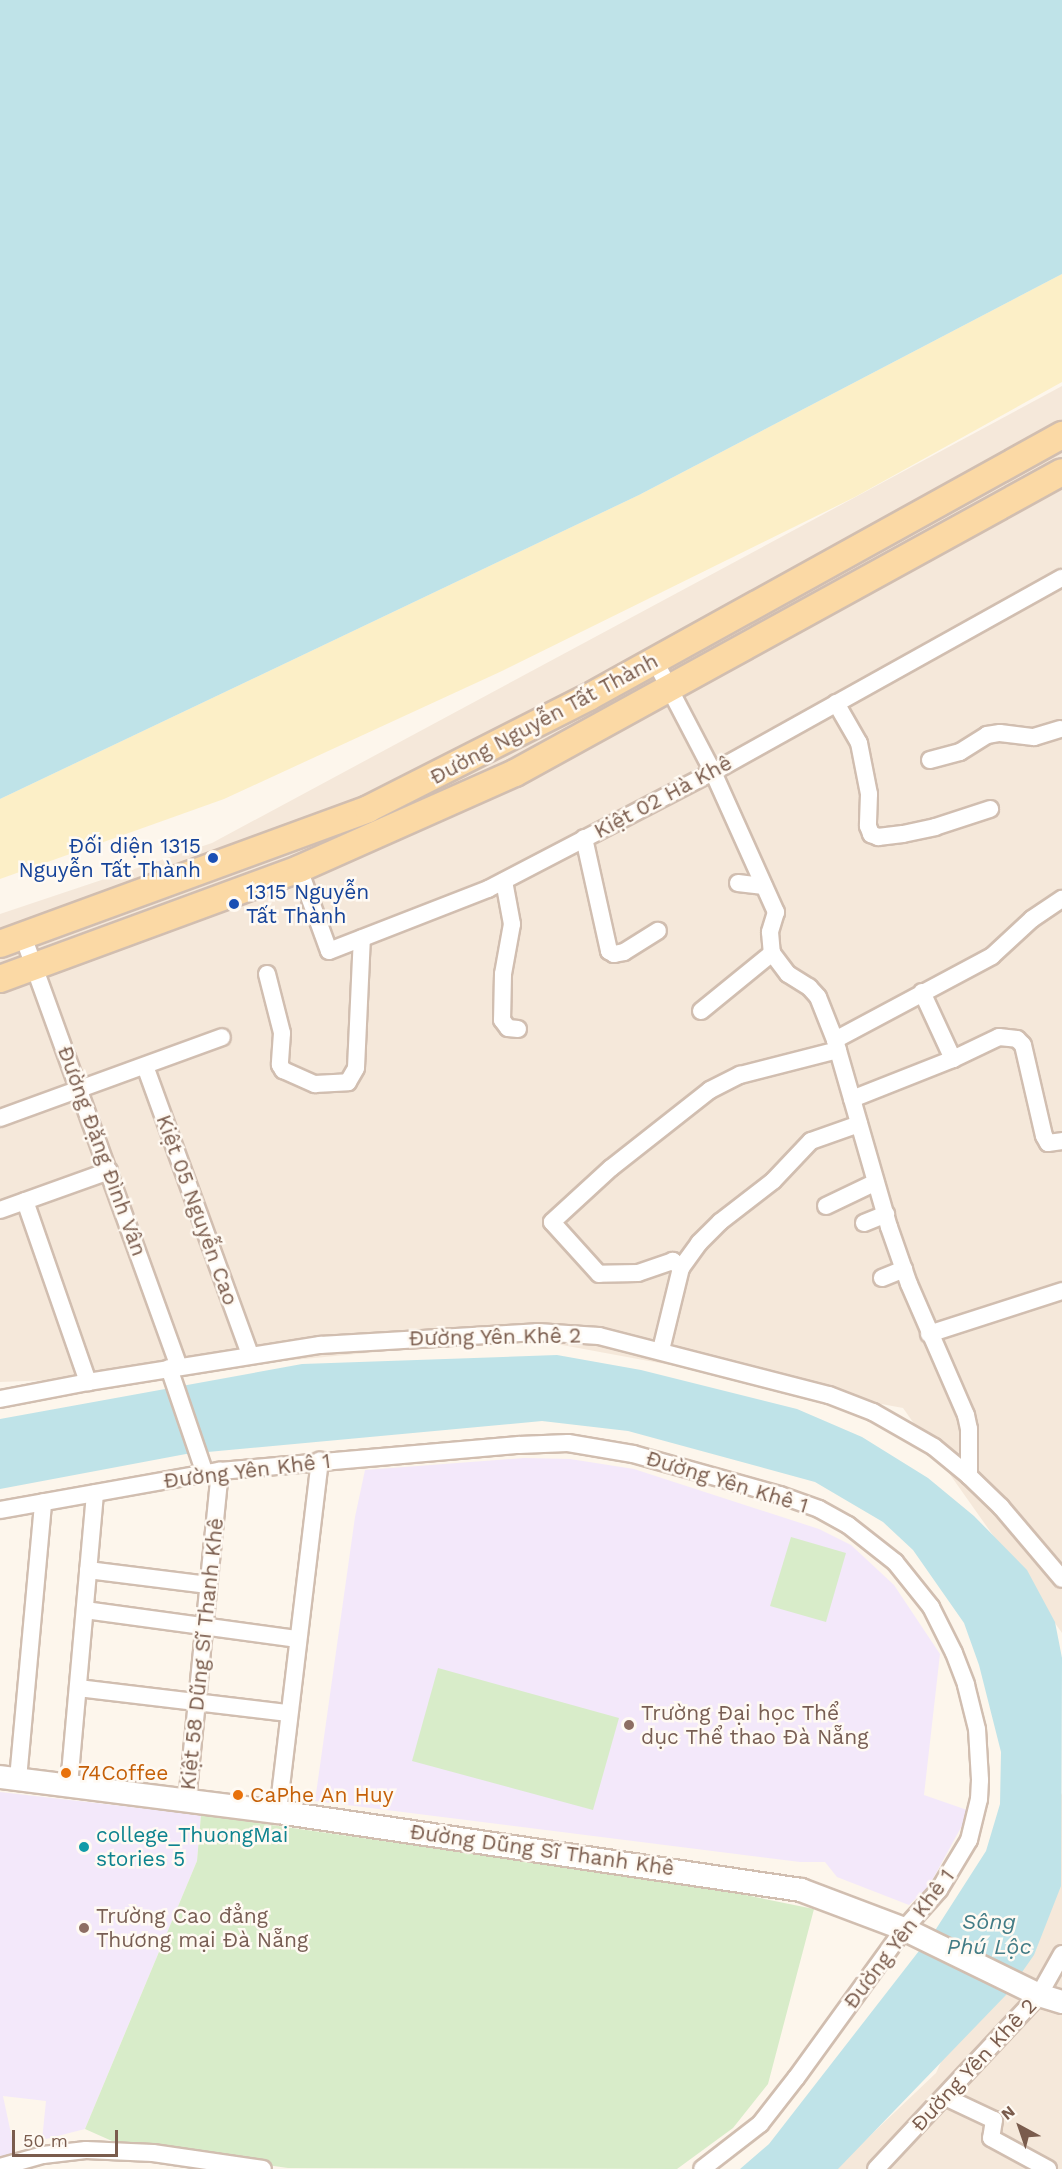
<!DOCTYPE html>
<meta charset="utf-8">
<style>
body{margin:0}
#map{position:relative;width:1062px;height:2169px;overflow:hidden;background:#fdf6ec;font-family:"Work Sans",sans-serif}
div>[style]{position:absolute}
.residential>*{inset:0;background:#f5e8da}
.education>*{inset:0;background:#f3e8fa}
.green>*{inset:0;background:#d8ecc9}
.sand>*{inset:0;background:#fcefc7}
.water>*{inset:0;background:#bfe3e8}
.roads{filter:drop-shadow(2px 0 #d1beb0) drop-shadow(-2px 0 #d1beb0) drop-shadow(0 2px #d1beb0) drop-shadow(0 -2px #d1beb0)}
.street>*{height:16px;margin:-8px;padding:0 8px;transform-origin:8px;border-radius:8px;background:#fff}
.secondary>*{height:22px;margin:-11px;padding:0 11px;transform-origin:11px;border-radius:11px;background:#fff}
.primary>*{height:26px;margin:-13px;padding:0 13px;transform-origin:13px;border-radius:13px;background:#fbd9a5}
.dots>*{width:16px;height:16px;translate:-50% -50%;box-sizing:border-box;border:3px solid #fffaf3;border-radius:50%}
span{translate:-50% -50%;white-space:nowrap;text-align:center;line-height:1.15;-webkit-text-stroke:5px #fffaf3;paint-order:stroke}
.street-label{font-size:21px;color:#7a5c4d}
.transit-label{font-size:21px;color:#164399}
.right{translate:-100% -50%;text-align:right}
.left{translate:0 -50%;text-align:left}
.education-label{font-size:21px;color:#785e54}
.food-label{font-size:21px;color:#c56008}
.culture-label{font-size:21px;color:#0d838f}
.water-label{font-size:22px;color:#437c86;font-style:italic}
.north{position:absolute;left:990px;top:2097px;width:60px;height:60px;-webkit-text-stroke:4px #fffaf3;paint-order:stroke;rotate:320deg;font-size:16px;font-weight:700;line-height:24px;text-align:center;color:#7a5c4d}
.north::after{content:'';display:block;margin:auto;width:21px;height:27px;background:#7a5c4d;clip-path:polygon(50% 0,100% 100%,50% 72%,0 100%)}
.scale{position:absolute;left:12px;top:2130px;width:106px;height:27px;box-sizing:border-box;border:3px solid #7a5c4d;border-top:0;padding-left:8px;font-size:18px;line-height:21px;white-space:nowrap;color:#7a5c4d;-webkit-text-stroke:4px #fffaf3;paint-order:stroke}
</style>
<div id="map">
<div class="residential">
<i style="clip-path:polygon(1062px 386px,1062px 1633px,903px 1408px,524px 1338px,104px 1378px,0 1382px,0 914px,212px 843px)"></i>
<i style="clip-path:polygon(1062px 1793px,1062px 2169px,835px 2169px,936px 2073px)"></i>
</div>
<div class="education">
<i style="clip-path:polygon(524px 1458px,570px 1459px,634px 1469px,819px 1529px,851px 1545px,894px 1585px,940px 1654px,924px 1795px,970px 1811px,929px 1886px,909px 1905px,837px 1877px,825px 1862px,800px 1862px,315px 1801px,355px 1517px,365px 1470px)"></i>
<i style="clip-path:polygon(0 1792px,201px 1815px,197px 1861px,85px 2129px,42px 2140px,46px 2101px,3px 2096px,16px 2157px,0 2162px)"></i>
</div>
<div class="green">
<i style="clip-path:polygon(791px 1537px,846px 1553px,826px 1622px,770px 1606px)"></i>
<i style="clip-path:polygon(438px 1668px,619px 1718px,593px 1810px,412px 1761px)"></i>
<i style="clip-path:polygon(201px 1815px,706px 1887px,814px 1909px,768px 2084px,733px 2128px,677px 2169px,288px 2168px,121px 2145px,85px 2129px,197px 1861px)"></i>
</div>
<div class="sand">
<i style="clip-path:polygon(1062px 274px,1062px 382px,855px 497px,502px 671px,224px 799px,0 879px,0 799px,639px 495px)"></i>
</div>
<div class="water">
<i style="clip-path:polygon(0 0,1062px 0,1062px 274px,639px 495px,0 799px)"></i>
<i style="clip-path:polygon(557px 1355px,641px 1370px,797px 1409px,862px 1437px,928px 1478px,974px 1516px,1027px 1570px,1055px 1622px,1062px 1658px,1061px 1886px,1034px 1955px,1006px 1995px,838px 2169px,740px 2169px,769px 2144px,936px 1929px,986px 1851px,1000px 1804px,1001px 1752px,979px 1665px,964px 1623px,913px 1550px,883px 1522px,815px 1482px,628px 1431px,542px 1421px,186px 1454px,0 1489px,0 1419px,302px 1364px)"></i>
</div>
<div class="roads">
<div class="street">
<i style="left:655px;top:661px;width:125px;rotate:62.4deg"></i>
<i style="left:713px;top:772px;width:154px;rotate:65.8deg"></i>
<i style="left:776px;top:912px;width:21px;rotate:107deg"></i>
<i style="left:770px;top:932px;width:21px;rotate:85deg"></i>
<i style="left:772px;top:953px;width:26px;rotate:53deg"></i>
<i style="left:788px;top:974px;width:25px;rotate:32deg"></i>
<i style="left:809px;top:987px;width:13px;rotate:48deg"></i>
<i style="left:818px;top:997px;width:46px;rotate:68.4deg"></i>
<i style="left:835px;top:1040px;width:195px;rotate:73.9deg"></i>
<i style="left:889px;top:1227px;width:60px;rotate:70.7deg"></i>
<i style="left:909px;top:1284px;width:143px;rotate:66.5deg"></i>
<i style="left:966px;top:1415px;width:14px;rotate:78deg"></i>
<i style="left:969px;top:1429px;width:47px;rotate:90deg"></i>
<i style="left:836px;top:703px;width:46px;rotate:60.1deg"></i>
<i style="left:859px;top:743px;width:52px;rotate:78.9deg"></i>
<i style="left:869px;top:794px;width:32px;rotate:92deg"></i>
<i style="left:868px;top:826px;width:9px;rotate:69deg"></i>
<i style="left:871px;top:834px;width:8px;rotate:23deg"></i>
<i style="left:878px;top:837px;width:25px;rotate:-7deg"></i>
<i style="left:903px;top:834px;width:33px;rotate:-12deg"></i>
<i style="left:935px;top:827px;width:58px;rotate:-18.1deg"></i>
<i style="left:930px;top:760px;width:31px;rotate:-15deg"></i>
<i style="left:960px;top:752px;width:32px;rotate:-32deg"></i>
<i style="left:987px;top:735px;width:13px;rotate:-9deg"></i>
<i style="left:1000px;top:733px;width:34px;rotate:7deg"></i>
<i style="left:1034px;top:737px;width:27px;rotate:-17deg"></i>
<i style="left:584px;top:838px;width:116px;rotate:77.5deg"></i>
<i style="left:609px;top:951px;width:6px;rotate:31deg"></i>
<i style="left:614px;top:954px;width:10px;rotate:-11deg"></i>
<i style="left:624px;top:952px;width:40px;rotate:-32deg"></i>
<i style="left:299px;top:869px;width:87px;rotate:69.9deg"></i>
<i style="left:329px;top:951px;width:171px;rotate:-21.3deg"></i>
<i style="left:488px;top:889px;width:254px;rotate:-27.5deg"></i>
<i style="left:713px;top:772px;width:399px;rotate:-29.1deg"></i>
<i style="left:504px;top:881px;width:44px;rotate:79.5deg"></i>
<i style="left:512px;top:924px;width:51px;rotate:100.2deg"></i>
<i style="left:503px;top:974px;width:46px;rotate:91.2deg"></i>
<i style="left:502px;top:1020px;width:10px;rotate:53deg"></i>
<i style="left:508px;top:1028px;width:10px;rotate:6deg"></i>
<i style="left:738px;top:883px;width:26px;rotate:7deg"></i>
<i style="left:23px;top:936px;width:458px;rotate:70.1deg"></i>
<i style="left:267px;top:974px;width:61px;rotate:75.7deg"></i>
<i style="left:282px;top:1033px;width:32px;rotate:94deg"></i>
<i style="left:280px;top:1065px;width:6px;rotate:59deg"></i>
<i style="left:283px;top:1070px;width:35px;rotate:24deg"></i>
<i style="left:315px;top:1084px;width:33px;rotate:-3deg"></i>
<i style="left:348px;top:1082px;width:16px;rotate:-60deg"></i>
<i style="left:356px;top:1068px;width:130px;rotate:-87.4deg"></i>
<i style="left:922px;top:992px;width:74px;rotate:65.2deg"></i>
<i style="left:701px;top:1011px;width:92px;rotate:-39.2deg"></i>
<i style="left:835px;top:1040px;width:178px;rotate:-28.1deg"></i>
<i style="left:992px;top:956px;width:54px;rotate:-42.8deg"></i>
<i style="left:1032px;top:919px;width:36px;rotate:-34deg"></i>
<i style="left:145px;top:1066px;width:307px;rotate:70deg"></i>
<i style="left:852px;top:1099px;width:109px;rotate:-21.6deg"></i>
<i style="left:953px;top:1059px;width:51px;rotate:-25.6deg"></i>
<i style="left:999px;top:1037px;width:18px;rotate:6deg"></i>
<i style="left:1017px;top:1039px;width:8px;rotate:45deg"></i>
<i style="left:1023px;top:1045px;width:93px;rotate:77deg"></i>
<i style="left:1044px;top:1136px;width:8px;rotate:60deg"></i>
<i style="left:1048px;top:1143px;width:14px;rotate:-8deg"></i>
<i style="left:0;top:1118px;width:236px;rotate:-20deg"></i>
<i style="left:25px;top:1201px;width:192px;rotate:70.8deg"></i>
<i style="left:826px;top:1206px;width:55px;rotate:-25.6deg"></i>
<i style="left:0;top:1210px;width:116px;rotate:-19.7deg"></i>
<i style="left:864px;top:1223px;width:24px;rotate:-22deg"></i>
<i style="left:681px;top:1268px;width:11px;rotate:-139deg"></i>
<i style="left:673px;top:1261px;width:37px;rotate:161deg"></i>
<i style="left:638px;top:1273px;width:39px;rotate:179deg"></i>
<i style="left:599px;top:1274px;width:70px;rotate:-132.1deg"></i>
<i style="left:552px;top:1222px;width:80px;rotate:-42.5deg"></i>
<i style="left:611px;top:1168px;width:126px;rotate:-38.2deg"></i>
<i style="left:710px;top:1090px;width:34px;rotate:-27deg"></i>
<i style="left:740px;top:1075px;width:101px;rotate:-14.3deg"></i>
<i style="left:882px;top:1278px;width:24px;rotate:-22deg"></i>
<i style="left:929px;top:1334px;width:140px;rotate:-17.9deg"></i>
<i style="left:661px;top:1350px;width:84px;rotate:-76.3deg"></i>
<i style="left:681px;top:1268px;width:31px;rotate:-54deg"></i>
<i style="left:699px;top:1243px;width:30px;rotate:-45deg"></i>
<i style="left:720px;top:1222px;width:67px;rotate:-37.7deg"></i>
<i style="left:773px;top:1181px;width:55px;rotate:-46.5deg"></i>
<i style="left:811px;top:1141px;width:51px;rotate:-19.5deg"></i>
<i style="left:169px;top:1368px;width:112px;rotate:71.2deg"></i>
<i style="left:0;top:1399px;width:90px;rotate:-10.9deg"></i>
<i style="left:88px;top:1382px;width:235px;rotate:-9.1deg"></i>
<i style="left:320px;top:1345px;width:217px;rotate:-3.4deg"></i>
<i style="left:537px;top:1332px;width:62px;rotate:3.7deg"></i>
<i style="left:599px;top:1336px;width:237px;rotate:14.4deg"></i>
<i style="left:829px;top:1395px;width:47px;rotate:21.1deg"></i>
<i style="left:873px;top:1412px;width:70px;rotate:29.8deg"></i>
<i style="left:934px;top:1447px;width:45px;rotate:39.6deg"></i>
<i style="left:969px;top:1476px;width:45px;rotate:44.1deg"></i>
<i style="left:1001px;top:1507px;width:94px;rotate:49.7deg"></i>
<i style="left:0;top:1510px;width:223px;rotate:-10.1deg"></i>
<i style="left:220px;top:1471px;width:300px;rotate:-5deg"></i>
<i style="left:519px;top:1445px;width:49px;rotate:-2.3deg"></i>
<i style="left:568px;top:1443px;width:66px;rotate:9.6deg"></i>
<i style="left:633px;top:1454px;width:153px;rotate:15.6deg"></i>
<i style="left:780px;top:1495px;width:41px;rotate:19.7deg"></i>
<i style="left:819px;top:1509px;width:33px;rotate:29deg"></i>
<i style="left:848px;top:1525px;width:60px;rotate:38.2deg"></i>
<i style="left:895px;top:1562px;width:58px;rotate:51.3deg"></i>
<i style="left:931px;top:1607px;width:51px;rotate:63.4deg"></i>
<i style="left:954px;top:1653px;width:34px;rotate:69deg"></i>
<i style="left:966px;top:1685px;width:45px;rotate:76deg"></i>
<i style="left:977px;top:1729px;width:51px;rotate:86.6deg"></i>
<i style="left:980px;top:1780px;width:19px;rotate:93deg"></i>
<i style="left:979px;top:1799px;width:42px;rotate:103.7deg"></i>
<i style="left:969px;top:1840px;width:58px;rotate:121deg"></i>
<i style="left:939px;top:1890px;width:52px;rotate:131.9deg"></i>
<i style="left:904px;top:1929px;width:184px;rotate:125.9deg"></i>
<i style="left:796px;top:2078px;width:58px;rotate:128deg"></i>
<i style="left:760px;top:2124px;width:73px;rotate:142.2deg"></i>
<i style="left:88px;top:1570px;width:121px;rotate:7.1deg"></i>
<i style="left:85px;top:1610px;width:215px;rotate:7.8deg"></i>
<i style="left:78px;top:1688px;width:212px;rotate:6.8deg"></i>
<i style="left:18px;top:1779px;width:278px;rotate:-84.8deg"></i>
<i style="left:69px;top:1785px;width:293px;rotate:-84.9deg"></i>
<i style="left:187px;top:1801px;width:332px;rotate:-84.3deg"></i>
<i style="left:278px;top:1812px;width:354px;rotate:-83.2deg"></i>
<i style="left:945px;top:2097px;width:54px;rotate:25.1deg"></i>
<i style="left:994px;top:2120px;width:18px;rotate:99deg"></i>
<i style="left:991px;top:2138px;width:65px;rotate:28.5deg"></i>
<i style="left:0;top:2167px;width:45px;rotate:-15.6deg"></i>
<i style="left:43px;top:2155px;width:43px;rotate:-6.6deg"></i>
<i style="left:86px;top:2150px;width:67px;rotate:2.6deg"></i>
<i style="left:153px;top:2153px;width:111px;rotate:8.3deg"></i>
<i style="left:876px;top:2169px;width:238px;rotate:-46.9deg"></i>
<i style="left:1039px;top:1995px;width:47px;rotate:-60.7deg"></i>
</div>
<div class="secondary">
<i style="left:0;top:1777px;width:280px;rotate:7.2deg"></i>
<i style="left:278px;top:1812px;width:529px;rotate:8.48deg"></i>
<i style="left:801px;top:1890px;width:110px;rotate:20.7deg"></i>
<i style="left:904px;top:1929px;width:150px;rotate:26.1deg"></i>
<i style="left:1039px;top:1995px;width:24px;rotate:17deg"></i>
</div>
<div class="primary">
<i style="left:0;top:944px;width:392px;rotate:-20.1deg"></i>
<i style="left:368px;top:809px;width:248px;rotate:-26.9deg"></i>
<i style="left:589px;top:697px;width:541px;rotate:-28.98deg"></i>
<i style="left:0;top:979px;width:319px;rotate:-20.2deg"></i>
<i style="left:299px;top:869px;width:236px;rotate:-24deg"></i>
<i style="left:515px;top:773px;width:624px;rotate:-28.82deg"></i>
</div>
</div>
<div class="dots">
<i style="left:213px;top:858px;background:#1a4fb4"></i>
<i style="left:234px;top:904px;background:#1a4fb4"></i>
<i style="left:629px;top:1725px;background:#8d6e63"></i>
<i style="left:66px;top:1773px;background:#e8710a"></i>
<i style="left:238px;top:1795px;background:#e8710a"></i>
<i style="left:84px;top:1847px;background:#0f9aa8"></i>
<i style="left:84px;top:1928px;background:#8d6e63"></i>
</div>
<div class="street-label">
<span style="left:544px;top:719px;rotate:-28deg">Đường Nguyễn Tất Thành</span>
<span style="left:663px;top:797px;rotate:-28deg">Kiệt 02 Hà Khê</span>
<span style="left:102px;top:1151px;rotate:70deg">Đường Đặng Đình Vân</span>
<span style="left:197px;top:1210px;rotate:70deg">Kiệt 05 Nguyễn Cao</span>
<span style="left:495px;top:1337px;rotate:-1deg">Đường Yên Khê 2</span>
<span style="left:247px;top:1471px;rotate:-7deg">Đường Yên Khê 1</span>
<span style="left:727px;top:1482px;rotate:17deg">Đường Yên Khê 1</span>
<span style="left:202px;top:1654px;rotate:-84deg">Kiệt 58 Dũng Sĩ Thanh Khê</span>
<span style="left:542px;top:1850px;rotate:8deg">Đường Dũng Sĩ Thanh Khê</span>
<span style="left:899px;top:1939px;rotate:-53deg">Đường Yên Khê 1</span>
<span style="left:974px;top:2065px;rotate:-47deg">Đường Yên Khê 2</span>
</div>
<div class="transit-label">
<span class="right" style="left:201px;top:858px">Đối diện 1315<br>Nguyễn Tất Thành</span>
<span class="left" style="left:246px;top:904px">1315 Nguyễn<br>Tất Thành</span>
</div>
<div class="education-label">
<span class="left" style="left:641px;top:1725px">Trường Đại học Thể<br>dục Thể thao Đà Nẵng</span>
<span class="left" style="left:96px;top:1928px">Trường Cao đẳng<br>Thương mại Đà Nẵng</span>
</div>
<div class="food-label">
<span class="left" style="left:78px;top:1773px">74Coffee</span>
<span class="left" style="left:250px;top:1795px">CaPhe An Huy</span>
</div>
<div class="culture-label">
<span class="left" style="left:96px;top:1847px">college_ThuongMai<br>stories 5</span>
</div>
<div class="water-label">
<span style="left:989px;top:1934px">Sông<br>Phú Lộc</span>
</div>
<div class="north">N</div>
<div class="scale">50 m</div>
</div>
